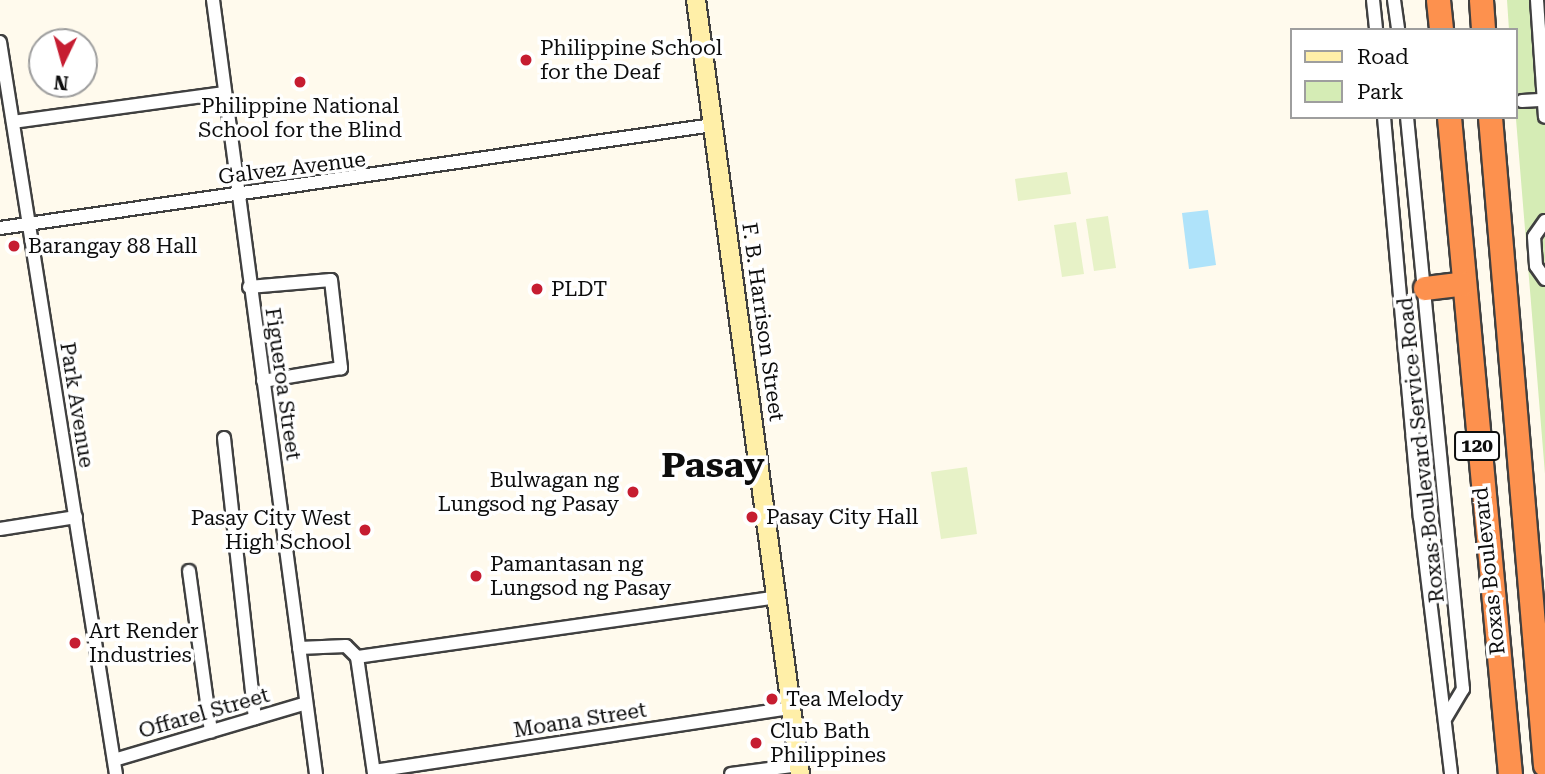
<!DOCTYPE html>
<style>
body{margin:0}
#map{position:relative;width:1545px;height:774px;overflow:hidden;background:#fffaed;font-family:"Roboto Serif",serif}
div>[style]{position:absolute}
.green>*{inset:0;background:#d5ecb5}
.pitch>*{inset:0;background:#e7f2c7}
.water>*{inset:0;background:#afe3fa}
.roads{filter:drop-shadow(2px 0 #404040) drop-shadow(-2px 0 #404040) drop-shadow(0 2px #404040) drop-shadow(0 -2px #404040)}
.street>*{height:12px;margin:-6px;padding:0 6px;transform-origin:6px;border-radius:6px;background:#fff}
.secondary>*{height:18px;margin:-9px;padding:0 9px;transform-origin:9px;border-radius:9px;background:#ffefa8}
.highway>*{height:23px;margin:-11.5px;padding:0 11.5px;transform-origin:11.5px;border-radius:11.5px;background:#fd914e}
.dots>*{width:19px;height:19px;translate:-50% -50%;box-sizing:border-box;border:4px solid #fff;border-radius:50%}
span{translate:-50% -50%;white-space:nowrap;text-align:center;line-height:1.15;-webkit-text-stroke:7px #fff;paint-order:stroke}
.shield-label span{padding:2px 5px;background:#fff;border:2px solid;border-radius:5px;-webkit-text-stroke-width:0}
.shield-label{font-size:19px;color:#0d0d0d;font-weight:700}
.poi-label{font-size:21px;color:#0d0d0d}
.left{translate:0 -50%;text-align:left}
.right{translate:-100% -50%;text-align:right}
.street-label{font-size:21px;color:#0d0d0d}
.town-label{font-size:35px;color:#0d0d0d;font-weight:700}
.legend{position:absolute;left:1290px;top:28px;width:228px;height:91px;box-sizing:border-box;background:#fff;border:2px solid #9e9e9e;margin:0;padding:9px 12px;list-style:none;font-size:21px;color:#0d0d0d}
.legend li{display:flex;align-items:center;gap:14px;height:35px}
.legend b{width:35px;border:2px solid #9e9e9e}
.north{position:absolute;left:28px;top:28px;width:70px;height:70px;box-sizing:border-box;background:#fff;border:2px solid #9e9e9e;border-radius:50%;rotate:185deg;font-size:19px;font-weight:700;line-height:28px;text-align:center;color:#0d0d0d}
.north::after{content:'';display:block;margin:auto;width:24px;height:32px;background:#c61d31;clip-path:polygon(50% 0,100% 100%,50% 72%,0 100%)}
</style>
<div id="map">
<div class="green">
<i style="clip-path:polygon(1507px 0,1545px 0,1545px 474px,1515px 107px,1515px 30px,1509px 30px)"></i>
</div>
<div class="pitch">
<i style="clip-path:polygon(1067px 172px,1071px 194px,1018px 201px,1015px 179px)"></i>
<i style="clip-path:polygon(1108px 216px,1116px 268px,1094px 271px,1086px 219px)"></i>
<i style="clip-path:polygon(1076px 222px,1084px 274px,1062px 277px,1054px 225px)"></i>
<i style="clip-path:polygon(967px 467px,977px 534px,941px 539px,931px 472px)"></i>
</div>
<div class="water">
<i style="clip-path:polygon(1208px 210px,1216px 265px,1189px 269px,1182px 213px)"></i>
</div>
<div class="roads">
<div class="street">
<i style="left:213px;top:0;width:781px;rotate:82.42deg"></i>
<i style="left:1373px;top:0;width:30px;rotate:84deg"></i>
<i style="left:1394px;top:0;width:30px;rotate:82deg"></i>
<i style="left:1537px;top:0;width:117px;rotate:86.1deg"></i>
<i style="left:0;top:42px;width:741px;rotate:81deg"></i>
<i style="left:1522px;top:101px;width:22px;rotate:-3deg"></i>
<i style="left:1384px;top:117px;width:402px;rotate:84.9deg"></i>
<i style="left:1420px;top:517px;width:259px;rotate:83.1deg"></i>
<i style="left:1407px;top:117px;width:575px;rotate:84.41deg"></i>
<i style="left:1463px;top:689px;width:33px;rotate:121deg"></i>
<i style="left:13px;top:122px;width:213px;rotate:-7.8deg"></i>
<i style="left:1545px;top:221px;width:19px;rotate:125deg"></i>
<i style="left:1534px;top:237px;width:29px;rotate:86deg"></i>
<i style="left:1536px;top:266px;width:16px;rotate:55deg"></i>
<i style="left:0;top:228px;width:720px;rotate:-8.22deg"></i>
<i style="left:249px;top:287px;width:82px;rotate:-4.9deg"></i>
<i style="left:331px;top:280px;width:89px;rotate:83.5deg"></i>
<i style="left:341px;top:368px;width:79px;rotate:170.5deg"></i>
<i style="left:224px;top:438px;width:282px;rotate:83.7deg"></i>
<i style="left:0;top:529px;width:77px;rotate:-9deg"></i>
<i style="left:189px;top:571px;width:162px;rotate:82.2deg"></i>
<i style="left:299px;top:648px;width:47px;rotate:-2.4deg"></i>
<i style="left:346px;top:646px;width:16px;rotate:45deg"></i>
<i style="left:357px;top:657px;width:424px;rotate:-8.1deg"></i>
<i style="left:357px;top:657px;width:118px;rotate:81.7deg"></i>
<i style="left:114px;top:760px;width:200px;rotate:-16.5deg"></i>
<i style="left:374px;top:771px;width:422px;rotate:-8.6deg"></i>
<i style="left:731px;top:774px;width:69px;rotate:-7.5deg"></i>
</div>
<div class="secondary">
<i style="left:696px;top:0;width:781px;rotate:82.35deg"></i>
</div>
<div class="highway">
<i style="left:1438px;top:0;width:30px;rotate:84deg"></i>
<i style="left:1481px;top:0;width:30px;rotate:86deg"></i>
<i style="left:1449px;top:117px;width:660px;rotate:84.7deg"></i>
<i style="left:1490px;top:117px;width:650px;rotate:85.15deg"></i>
<i style="left:1425px;top:288px;width:38px;rotate:-7deg"></i>
</div>
</div>
<div class="dots">
<i style="left:526px;top:60px;background:#c61d31"></i>
<i style="left:300px;top:82px;background:#c61d31"></i>
<i style="left:14px;top:246px;background:#c61d31"></i>
<i style="left:537px;top:289px;background:#c61d31"></i>
<i style="left:633px;top:492px;background:#c61d31"></i>
<i style="left:752px;top:517px;background:#c61d31"></i>
<i style="left:365px;top:530px;background:#c61d31"></i>
<i style="left:476px;top:576px;background:#c61d31"></i>
<i style="left:75px;top:643px;background:#c61d31"></i>
<i style="left:772px;top:699px;background:#c61d31"></i>
<i style="left:756px;top:743px;background:#c61d31"></i>
</div>
<div class="shield-label">
<span style="left:1477px;top:446px">120</span>
</div>
<div class="poi-label">
<span class="left" style="left:540px;top:60px">Philippine School<br>for the Deaf</span>
<span style="left:300px;top:118px">Philippine National<br>School for the Blind</span>
<span class="left" style="left:28px;top:246px">Barangay 88 Hall</span>
<span class="left" style="left:551px;top:289px">PLDT</span>
<span class="right" style="left:619px;top:492px">Bulwagan ng<br>Lungsod ng Pasay</span>
<span class="left" style="left:766px;top:517px">Pasay City Hall</span>
<span class="right" style="left:351px;top:530px">Pasay City West<br>High School</span>
<span class="left" style="left:490px;top:576px">Pamantasan ng<br>Lungsod ng Pasay</span>
<span class="left" style="left:89px;top:643px">Art Render<br>Industries</span>
<span class="left" style="left:786px;top:699px">Tea Melody</span>
<span class="left" style="left:770px;top:743px">Club Bath<br>Philippines</span>
</div>
<div class="street-label">
<span style="left:292px;top:168px;rotate:-7deg">Galvez Avenue</span>
<span style="left:763px;top:322px;rotate:82deg">F. B. Harrison Street</span>
<span style="left:283px;top:384px;rotate:82deg">Figueroa Street</span>
<span style="left:77px;top:405px;rotate:81deg">Park Avenue</span>
<span style="left:1421px;top:450px;rotate:-96deg">Roxas Boulevard Service Road</span>
<span style="left:1489px;top:571px;rotate:-96deg">Roxas Boulevard</span>
<span style="left:204px;top:713px;rotate:-16deg">Offarel Street</span>
<span style="left:580px;top:720px;rotate:-9deg">Moana Street</span>
</div>
<div class="town-label">
<span style="left:713px;top:466px">Pasay</span>
</div>
<ul class="legend">
<li><b style="height:9px;background:#ffefa8"></b>Road</li>
<li><b style="height:19px;background:#d5ecb5"></b>Park</li>
</ul>
<div class="north">N</div>
</div>
